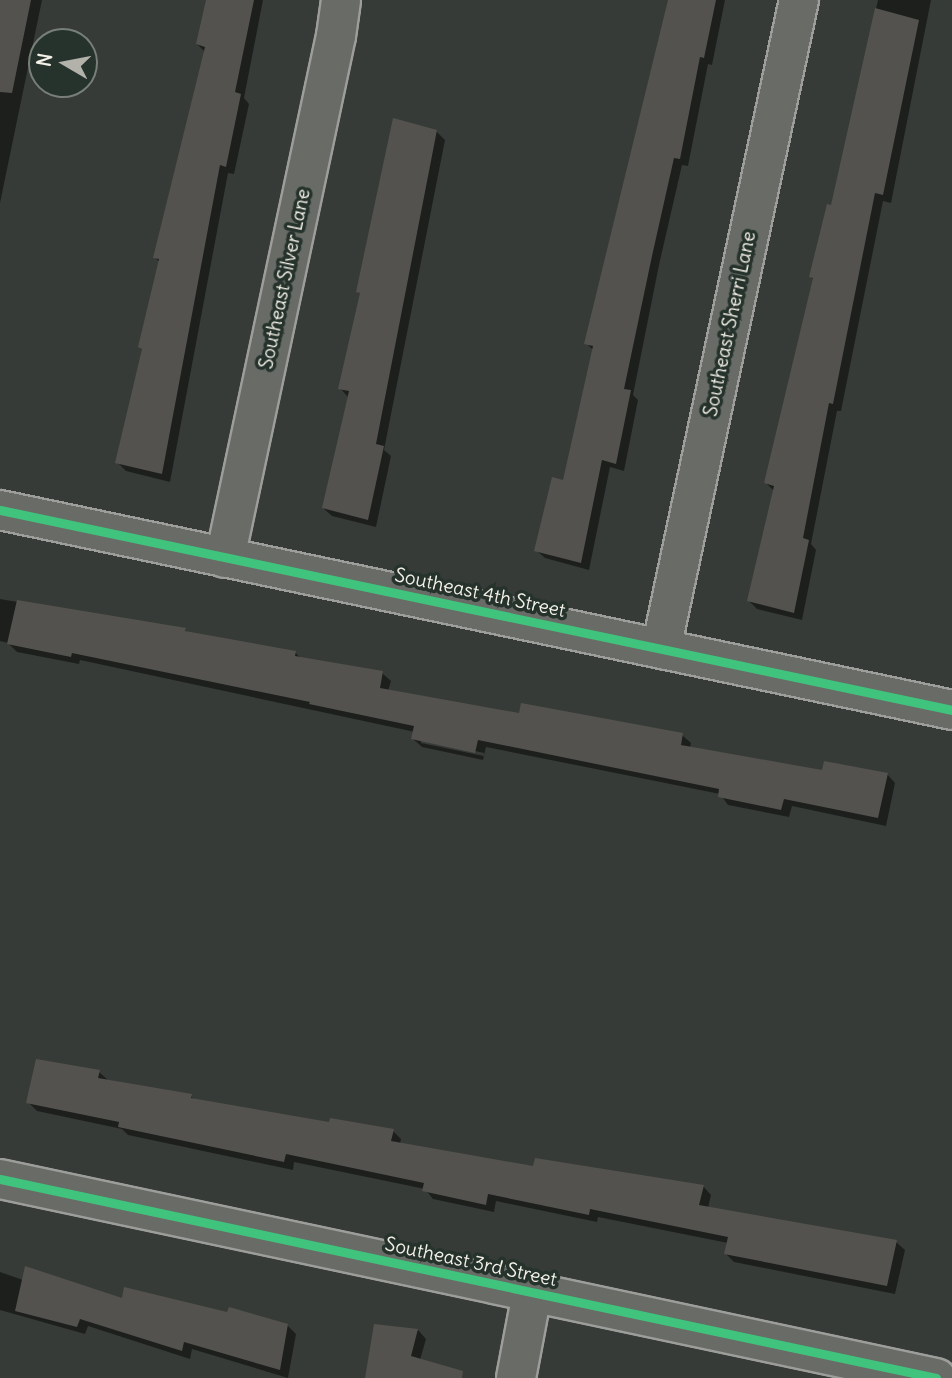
<!DOCTYPE html>
<style>
body{margin:0}
#map{position:relative;width:952px;height:1378px;overflow:hidden;background:#373b37;font-family:Delius,sans-serif}
div>[style]{position:absolute}
.shadow>*{inset:0;background:#0007}
.building>*{inset:0;background:#53524f}
.roads{filter:drop-shadow(2px 0 #9d9e9b) drop-shadow(-2px 0 #9d9e9b) drop-shadow(0 2px #9d9e9b) drop-shadow(0 -2px #9d9e9b)}
.minor>*{height:38px;margin:-19px;padding:0 19px;transform-origin:19px;border-radius:19px;background:#686b66}
.cycleway>*{height:9px;margin:-4.5px;padding:0 4.5px;transform-origin:4.5px;border-radius:4.5px;background:#40c37c}
span{translate:-50% -50%;white-space:nowrap;text-align:center;line-height:1.15;-webkit-text-stroke:7px #26332d;paint-order:stroke}
.street-label{font-size:19px;color:#f4f1e8}
.north{position:absolute;left:28px;top:28px;width:70px;height:70px;box-sizing:border-box;background:#26332d;border:2px solid #787f78;border-radius:50%;rotate:280deg;font-size:19px;font-weight:700;line-height:28px;text-align:center;color:#f4f1e8}
.north::after{content:'';display:block;margin:auto;width:24px;height:32px;background:#b2b1aa;clip-path:polygon(50% 0,100% 100%,50% 72%,0 100%)}
</style>
<div id="map">
<div class="shadow">
<i style="clip-path:polygon(0 0,42px 0,0 203px)"></i>
<i style="clip-path:polygon(208px 0,263px 0,244px 98px,249px 104px,234px 174px,228px 173px,170px 482px,126px 471px,117px 462px,143px 351px,140px 347px,160px 262px,154px 257px,205px 52px,197px 44px)"></i>
<i style="clip-path:polygon(670px 0,725px 0,712px 65px,708px 64px,688px 166px,682px 165px,659px 265px,633px 395px,638px 400px,624px 471px,610px 467px,589px 570px,545px 558px,536px 550px,564px 482px,594px 351px,586px 343px)"></i>
<i style="clip-path:polygon(878px 0,931px 0,891px 203px,883px 201px,841px 411px,837px 411px,811px 544px,816px 550px,802px 620px,757px 609px,749px 601px,774px 491px,766px 483px,814px 280px,811px 277px,832px 207px)"></i>
<i style="clip-path:polygon(436px 131px,445px 140px,384px 450px,391px 456px,376px 527px,332px 516px,323px 508px,348px 397px,340px 388px)"></i>
<i style="clip-path:polygon(evenodd,0 599px,185px 630px,189px 634px,295px 652px,301px 659px,382px 673px,391px 681px,388px 691px,520px 715px,682px 735px,691px 743px,690px 748px,824px 772px,887px 774px,895px 783px,886px 826px,792px 806px,789px 817px,728px 805px,720px 794px,486px 747px,483px 760px,422px 747px,413px 739px,415px 732px,80px 660px,79px 664px,17px 652px,8px 643px,0 641px,0 599px,421px 739px,484px 753px,484px 756px,421px 743px,421px 739px)"></i>
<i style="clip-path:polygon(99px 1072px,108px 1080px,191px 1096px,195px 1101px,330px 1124px,393px 1131px,401px 1139px,400px 1144px,535px 1168px,703px 1186px,711px 1195px,708px 1208px,896px 1242px,905px 1250px,895px 1294px,734px 1262px,726px 1254px,728px 1243px,598px 1217px,597px 1222px,496px 1201px,494px 1212px,433px 1199px,425px 1189px,294px 1162px,293px 1170px,128px 1135px,122px 1129px,37px 1111px,28px 1102px)"></i>
<i style="clip-path:polygon(0 1272px,23px 1280px,124px 1300px,287px 1325px,296px 1334px,288px 1378px,192px 1349px,190px 1359px,88px 1326px,85px 1334px,0 1310px)"></i>
<i style="clip-path:polygon(418px 1330px,426px 1339px,420px 1360px,436px 1378px,366px 1378px)"></i>
</div>
<div class="building">
<i style="clip-path:polygon(0 0,31px 0,12px 93px,0 92px)"></i>
<i style="clip-path:polygon(206px 0,254px 0,235px 92px,241px 94px,226px 167px,220px 165px,162px 474px,115px 463px,142px 349px,138px 347px,159px 259px,153px 258px,205px 47px,196px 44px)"></i>
<i style="clip-path:polygon(668px 0,716px 0,704px 58px,700px 57px,680px 159px,674px 158px,652px 256px,624px 389px,631px 390px,616px 464px,602px 460px,581px 563px,534px 551px,552px 477px,563px 480px,593px 346px,584px 344px)"></i>
<i style="clip-path:polygon(875px 8px,919px 20px,883px 195px,875px 193px,833px 404px,829px 403px,803px 538px,809px 540px,794px 613px,747px 601px,774px 486px,764px 483px,813px 278px,809px 277px,827px 204px,831px 205px)"></i>
<i style="clip-path:polygon(393px 118px,437px 130px,376px 444px,384px 446px,368px 520px,322px 508px,349px 391px,338px 389px,360px 293px,356px 292px)"></i>
<i style="clip-path:polygon(17px 600px,186px 628px,185px 631px,296px 651px,295px 656px,383px 671px,380px 688px,519px 713px,521px 703px,683px 733px,681px 745px,822px 770px,824px 761px,888px 773px,878px 818px,784px 799px,781px 810px,718px 797px,719px 789px,478px 740px,475px 753px,411px 739px,414px 726px,309px 704px,310px 702px,72px 653px,71px 657px,7px 644px)"></i>
<i style="clip-path:polygon(36px 1059px,100px 1070px,98px 1078px,192px 1094px,191px 1098px,329px 1122px,330px 1118px,394px 1129px,391px 1141px,533px 1166px,535px 1158px,704px 1185px,699px 1205px,897px 1240px,887px 1286px,724px 1254px,728px 1237px,590px 1209px,589px 1215px,488px 1194px,486px 1205px,422px 1191px,424px 1183px,286px 1154px,284px 1162px,118px 1127px,119px 1122px,26px 1103px)"></i>
<i style="clip-path:polygon(25px 1266px,122px 1298px,124px 1287px,227px 1312px,229px 1307px,288px 1324px,280px 1370px,184px 1342px,182px 1351px,80px 1319px,77px 1327px,15px 1311px)"></i>
<i style="clip-path:polygon(374px 1324px,418px 1329px,411px 1356px,463px 1371px,462px 1378px,365px 1378px)"></i>
</div>
<div class="roads">
<div class="minor">
<i style="left:0;top:510px;width:973px;rotate:11.86deg"></i>
<i style="left:225px;top:558px;width:534px;rotate:-78deg"></i>
<i style="left:336px;top:36px;width:36px;rotate:-82deg"></i>
<i style="left:661px;top:649px;width:664px;rotate:-78deg"></i>
<i style="left:0;top:1179px;width:957px;rotate:12deg"></i>
<i style="left:516px;top:1378px;width:86px;rotate:-79.3deg"></i>
</div>
</div>
<div class="cycleway">
<i style="left:0;top:510px;width:973px;rotate:11.86deg"></i>
<i style="left:0;top:1179px;width:957px;rotate:12deg"></i>
</div>
<div class="street-label">
<span style="left:285px;top:279px;rotate:-78deg">Southeast Silver Lane</span>
<span style="left:730px;top:324px;rotate:-78deg">Southeast Sherri Lane</span>
<span style="left:480px;top:593px;rotate:12deg">Southeast 4th Street</span>
<span style="left:471px;top:1262px;rotate:12deg">Southeast 3rd Street</span>
</div>
<div class="north">N</div>
</div>
